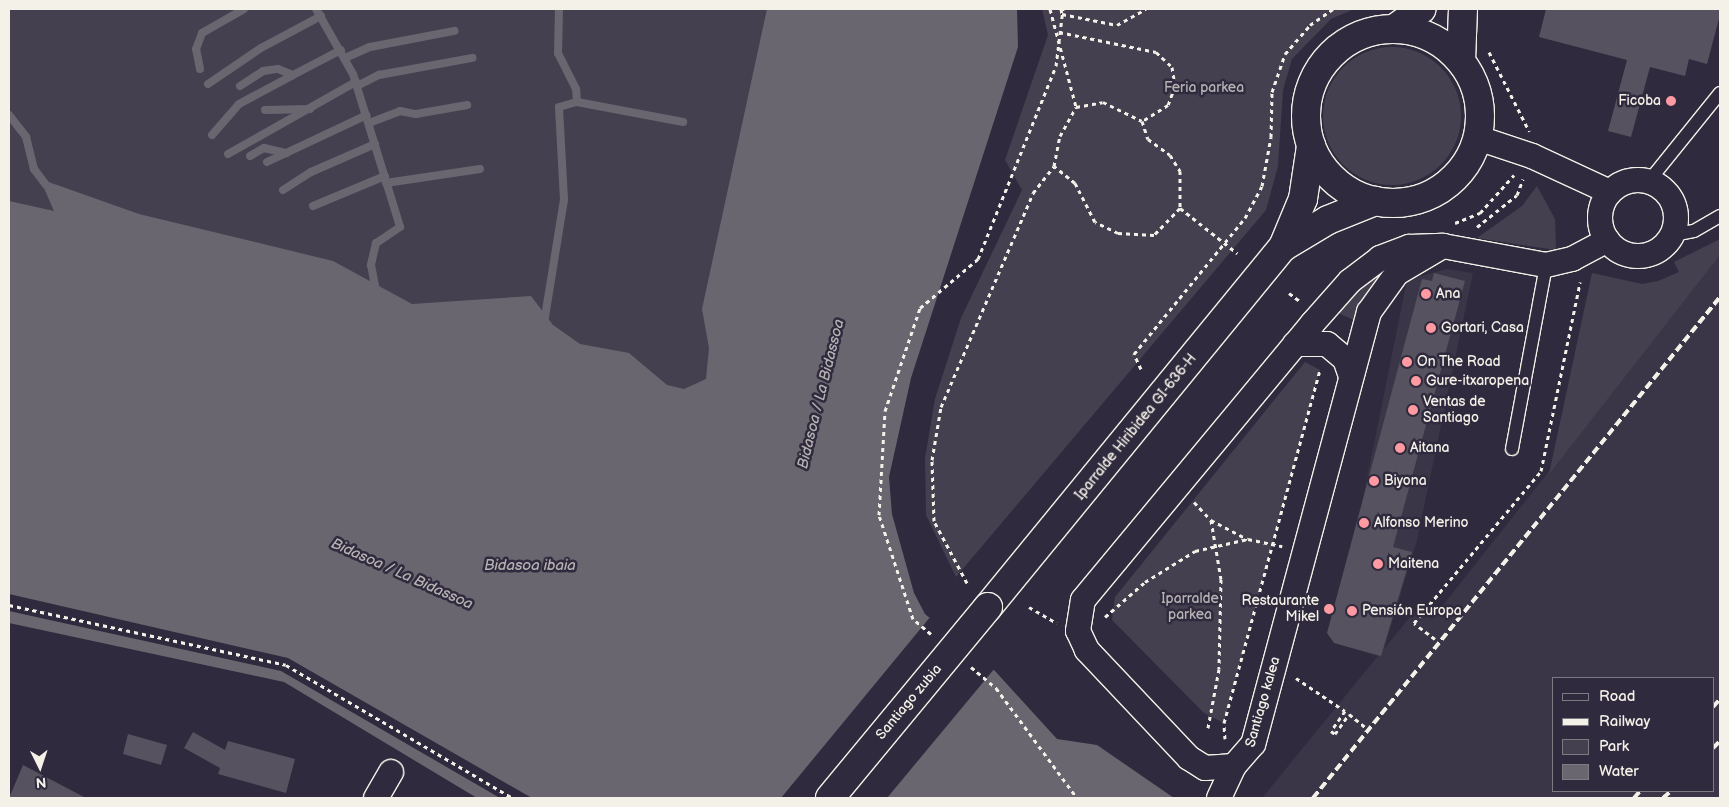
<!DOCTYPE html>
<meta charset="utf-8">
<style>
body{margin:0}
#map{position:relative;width:1729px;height:807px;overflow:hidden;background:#2f2a3d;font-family:"Balsamiq Sans",sans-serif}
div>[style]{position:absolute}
.built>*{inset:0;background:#3b3647}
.green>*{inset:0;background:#454050}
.round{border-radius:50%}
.water>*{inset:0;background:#6a6670}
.pier>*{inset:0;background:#2f2a3d}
.stream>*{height:8px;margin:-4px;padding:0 4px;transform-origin:4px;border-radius:4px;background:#6a6670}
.building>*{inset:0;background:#56525f}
.path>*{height:3px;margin-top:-1.5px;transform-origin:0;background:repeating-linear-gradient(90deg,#f4f1e8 0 4px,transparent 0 8px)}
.roads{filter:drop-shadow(1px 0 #f4f1e8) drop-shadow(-1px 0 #f4f1e8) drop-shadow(0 1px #f4f1e8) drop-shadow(0 -1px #f4f1e8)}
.service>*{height:12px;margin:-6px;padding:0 6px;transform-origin:6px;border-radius:6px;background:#2f2a3d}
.minor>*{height:24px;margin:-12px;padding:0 12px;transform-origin:12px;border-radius:12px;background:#2f2a3d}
.minor>.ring{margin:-12px;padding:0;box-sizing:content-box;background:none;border:24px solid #2f2a3d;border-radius:50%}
.primary>*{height:28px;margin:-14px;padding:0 14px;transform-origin:14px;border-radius:14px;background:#2f2a3d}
.primary>.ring{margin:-14px;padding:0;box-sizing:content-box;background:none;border:28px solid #2f2a3d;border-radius:50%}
.rail>*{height:4px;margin-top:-2px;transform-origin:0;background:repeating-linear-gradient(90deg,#f4f1e8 0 8px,transparent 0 12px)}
.bridges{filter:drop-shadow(1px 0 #f4f1e8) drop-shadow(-1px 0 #f4f1e8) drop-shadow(0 1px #f4f1e8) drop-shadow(0 -1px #f4f1e8)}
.primary-bridge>*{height:28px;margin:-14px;padding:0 14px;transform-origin:14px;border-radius:14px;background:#2f2a3d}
.dots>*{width:14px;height:14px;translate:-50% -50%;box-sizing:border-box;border:2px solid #2f2a3d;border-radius:50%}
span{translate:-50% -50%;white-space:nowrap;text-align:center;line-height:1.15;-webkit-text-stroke:5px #2f2a3d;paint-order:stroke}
.park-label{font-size:14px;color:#b7b3b3}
.poi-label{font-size:14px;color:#f4f1e8}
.right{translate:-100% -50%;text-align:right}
.left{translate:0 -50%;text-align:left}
.street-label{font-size:14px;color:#f4f1e8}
.water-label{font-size:15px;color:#b6b2b2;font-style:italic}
.frame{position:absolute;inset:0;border:10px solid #f4f1e8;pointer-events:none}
.legend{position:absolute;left:1552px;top:677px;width:162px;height:115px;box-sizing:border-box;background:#2f2a3d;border:1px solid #7e7a81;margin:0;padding:6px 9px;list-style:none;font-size:15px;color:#f4f1e8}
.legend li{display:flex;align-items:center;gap:10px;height:25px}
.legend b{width:25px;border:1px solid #7e7a81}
.north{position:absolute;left:15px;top:742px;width:50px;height:50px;-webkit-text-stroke:4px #2f2a3d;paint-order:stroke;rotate:176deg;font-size:14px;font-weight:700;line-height:20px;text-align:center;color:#f4f1e8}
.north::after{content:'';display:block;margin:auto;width:18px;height:22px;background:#f4f1e8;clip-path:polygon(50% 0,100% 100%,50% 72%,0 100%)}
</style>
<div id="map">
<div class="built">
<i style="clip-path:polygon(evenodd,1720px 255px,1720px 798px,1262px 798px,1378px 656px,1334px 643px,1407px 280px,1446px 269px,1473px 273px,1417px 540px,1384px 649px,1419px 606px,1432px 619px,1720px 255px,1553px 678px,1713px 678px,1713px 791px,1553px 791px,1553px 678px)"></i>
</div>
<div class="green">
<i style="clip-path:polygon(9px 9px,791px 9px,719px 427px,9px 224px)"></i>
<i style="clip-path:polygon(1042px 9px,1354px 9px,1331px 19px,1292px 59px,1283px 90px,1278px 166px,1266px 210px,956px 577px,926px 515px,925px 458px,935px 399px,961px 318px,1022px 190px,1005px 160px,1048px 35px)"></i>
<i class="round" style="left:1323px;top:47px;width:138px;height:138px"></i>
<i style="clip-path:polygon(1537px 186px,1555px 219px,1556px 250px,1477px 238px,1522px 206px)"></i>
<i style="clip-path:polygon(1720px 239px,1720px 255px,1549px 474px,1592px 273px,1642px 284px,1658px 281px,1679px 272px,1674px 262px)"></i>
<i style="clip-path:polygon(1388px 263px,1359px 322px,1333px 311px)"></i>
<i style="clip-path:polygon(1305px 362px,1320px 370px,1224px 723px,1204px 713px,1112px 620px,1115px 597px)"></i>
</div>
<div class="water">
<i style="clip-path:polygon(767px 9px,1017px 9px,1018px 47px,911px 378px,889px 477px,892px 514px,914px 593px,925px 614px,995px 671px,1057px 739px,1097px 745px,1174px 798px,477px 798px,284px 682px,9px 623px,9px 201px,54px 211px,40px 179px,139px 214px,333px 261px,412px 304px,531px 296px,553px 325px,580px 344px,629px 353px,667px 385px,684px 389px,706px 379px,709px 348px,702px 309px)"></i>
</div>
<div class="pier">
<i style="clip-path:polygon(9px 594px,288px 658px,532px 798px,500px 798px,281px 671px,9px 611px)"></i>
<i style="clip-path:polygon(931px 616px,995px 668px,887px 798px,781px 798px)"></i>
</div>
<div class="stream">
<i style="left:316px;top:9px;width:75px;rotate:60.4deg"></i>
<i style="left:353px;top:74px;width:160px;rotate:72.9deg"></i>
<i style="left:400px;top:227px;width:29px;rotate:146deg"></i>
<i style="left:376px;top:243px;width:23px;rotate:103deg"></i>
<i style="left:371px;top:265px;width:25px;rotate:79deg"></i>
<i style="left:345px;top:58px;width:27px;rotate:-24deg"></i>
<i style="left:370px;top:47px;width:86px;rotate:-10.8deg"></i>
<i style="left:200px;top:69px;width:20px;rotate:-101deg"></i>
<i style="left:196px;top:49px;width:17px;rotate:-69deg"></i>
<i style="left:202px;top:33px;width:48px;rotate:-29.7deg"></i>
<i style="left:208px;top:84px;width:64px;rotate:-34.2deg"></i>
<i style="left:261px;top:48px;width:68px;rotate:-28.1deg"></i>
<i style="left:240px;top:86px;width:27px;rotate:-33deg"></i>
<i style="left:263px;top:71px;width:15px;rotate:-8deg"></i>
<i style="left:278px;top:69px;width:16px;rotate:22deg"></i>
<i style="left:293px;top:75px;width:54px;rotate:-27.5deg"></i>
<i style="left:357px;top:86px;width:25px;rotate:-27deg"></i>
<i style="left:379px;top:75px;width:95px;rotate:-10.4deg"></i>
<i style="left:577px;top:102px;width:108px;rotate:10.7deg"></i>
<i style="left:265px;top:110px;width:45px;rotate:-1.3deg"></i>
<i style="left:9px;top:115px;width:28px;rotate:52deg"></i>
<i style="left:26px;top:137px;width:33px;rotate:76deg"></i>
<i style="left:34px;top:169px;width:20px;rotate:53deg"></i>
<i style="left:369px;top:123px;width:33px;rotate:-21deg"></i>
<i style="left:400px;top:111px;width:16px;rotate:11deg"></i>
<i style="left:416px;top:114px;width:52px;rotate:-10deg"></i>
<i style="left:212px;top:135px;width:41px;rotate:-48.9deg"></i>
<i style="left:239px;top:104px;width:61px;rotate:-28.2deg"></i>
<i style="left:228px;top:154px;width:147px;rotate:-29.4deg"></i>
<i style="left:250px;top:156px;width:16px;rotate:-30deg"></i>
<i style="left:264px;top:148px;width:23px;rotate:13deg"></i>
<i style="left:267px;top:162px;width:110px;rotate:-25.2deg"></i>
<i style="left:386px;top:183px;width:95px;rotate:-8.5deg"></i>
<i style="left:283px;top:190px;width:33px;rotate:-33deg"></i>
<i style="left:311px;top:172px;width:70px;rotate:-23.6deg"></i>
<i style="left:313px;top:206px;width:78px;rotate:-22.6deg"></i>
<i style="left:544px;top:323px;width:125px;rotate:-80.8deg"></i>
<i style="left:564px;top:200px;width:93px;rotate:-93.1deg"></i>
<i style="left:559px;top:107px;width:19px;rotate:-16deg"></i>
<i style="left:577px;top:102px;width:13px;rotate:-94deg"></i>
<i style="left:576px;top:89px;width:40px;rotate:-116.6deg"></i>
<i style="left:558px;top:53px;width:44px;rotate:-88.7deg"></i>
</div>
<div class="building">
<i style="clip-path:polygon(1546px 9px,1720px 9px,1720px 15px,1707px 64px,1689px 59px,1685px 76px,1650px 67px,1631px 137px,1608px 131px,1627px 60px,1539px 37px)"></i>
<i style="clip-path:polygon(1434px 273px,1465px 281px,1393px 547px,1412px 552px,1381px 656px,1334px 643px,1327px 633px,1422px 279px,1432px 281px)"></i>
<i style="clip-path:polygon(193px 732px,225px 750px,228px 741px,295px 759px,286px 793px,218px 774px,220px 768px,184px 748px)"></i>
<i style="clip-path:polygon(128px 734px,167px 745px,161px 765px,123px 754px)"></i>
<i style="clip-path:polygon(23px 765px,86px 798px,9px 798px)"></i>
</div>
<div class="path">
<i style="left:1050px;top:9px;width:101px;rotate:75.1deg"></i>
<i style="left:1061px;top:9px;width:5px;rotate:79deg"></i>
<i style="left:1062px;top:14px;width:56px;rotate:11.3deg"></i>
<i style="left:1117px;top:25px;width:33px;rotate:-29deg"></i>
<i style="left:1059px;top:32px;width:99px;rotate:11.7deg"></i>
<i style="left:1156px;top:52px;width:22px;rotate:43deg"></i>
<i style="left:1172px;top:67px;width:19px;rotate:81deg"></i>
<i style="left:1175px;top:86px;width:20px;rotate:110deg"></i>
<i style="left:1168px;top:105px;width:31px;rotate:148deg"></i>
<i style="left:1489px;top:52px;width:89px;rotate:63.1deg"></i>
<i style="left:1180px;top:208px;width:73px;rotate:38.3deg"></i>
<i style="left:1455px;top:223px;width:27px;rotate:-22deg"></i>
<i style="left:1480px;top:213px;width:51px;rotate:-48.2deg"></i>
<i style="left:1477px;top:227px;width:51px;rotate:-38.7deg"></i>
<i style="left:1517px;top:195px;width:17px;rotate:-69deg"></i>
<i style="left:1289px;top:293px;width:15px;rotate:37deg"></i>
<i style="left:1141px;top:369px;width:17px;rotate:-115deg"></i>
<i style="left:1134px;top:354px;width:176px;rotate:-50.8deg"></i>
<i style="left:1245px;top:218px;width:36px;rotate:-62deg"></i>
<i style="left:1262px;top:186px;width:50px;rotate:-79.6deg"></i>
<i style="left:1271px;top:137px;width:45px;rotate:-88.7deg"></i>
<i style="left:1272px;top:92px;width:40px;rotate:-71.1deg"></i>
<i style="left:1285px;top:54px;width:38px;rotate:-49deg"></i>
<i style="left:1310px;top:25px;width:28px;rotate:-35deg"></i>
<i style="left:1194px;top:502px;width:25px;rotate:47deg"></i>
<i style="left:1211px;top:520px;width:60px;rotate:80.4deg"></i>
<i style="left:1221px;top:579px;width:90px;rotate:91.3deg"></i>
<i style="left:1219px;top:669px;width:60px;rotate:100.6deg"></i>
<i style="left:1211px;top:520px;width:41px;rotate:27.8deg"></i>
<i style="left:967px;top:583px;width:70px;rotate:-118deg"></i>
<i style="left:934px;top:521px;width:61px;rotate:-91.9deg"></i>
<i style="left:932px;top:460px;width:54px;rotate:-80.4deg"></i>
<i style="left:941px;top:407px;width:233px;rotate:-66.7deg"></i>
<i style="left:1033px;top:193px;width:34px;rotate:-52deg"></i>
<i style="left:1054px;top:166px;width:31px;rotate:-79deg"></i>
<i style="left:1060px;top:136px;width:33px;rotate:-61deg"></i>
<i style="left:1076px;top:107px;width:27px;rotate:-10deg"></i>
<i style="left:1103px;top:102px;width:43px;rotate:26deg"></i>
<i style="left:1142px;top:121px;width:19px;rotate:72deg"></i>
<i style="left:1148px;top:139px;width:27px;rotate:36deg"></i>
<i style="left:1170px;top:155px;width:19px;rotate:58deg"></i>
<i style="left:1180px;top:171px;width:37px;rotate:90deg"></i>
<i style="left:1180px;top:208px;width:37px;rotate:134deg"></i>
<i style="left:1154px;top:235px;width:36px;rotate:-177deg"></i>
<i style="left:1118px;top:233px;width:25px;rotate:-154deg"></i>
<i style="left:1095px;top:222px;width:44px;rotate:-117.1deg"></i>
<i style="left:1075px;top:183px;width:27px;rotate:-141deg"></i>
<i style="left:9px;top:605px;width:283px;rotate:12.2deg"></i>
<i style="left:286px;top:665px;width:263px;rotate:30.4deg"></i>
<i style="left:1029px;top:607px;width:32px;rotate:30deg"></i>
<i style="left:1105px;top:617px;width:53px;rotate:-41.2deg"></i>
<i style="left:1145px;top:582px;width:59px;rotate:-31.8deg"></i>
<i style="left:1195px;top:551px;width:54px;rotate:-12.8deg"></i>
<i style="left:1248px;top:539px;width:35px;rotate:12deg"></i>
<i style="left:931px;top:634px;width:23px;rotate:-140deg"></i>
<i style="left:913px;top:619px;width:109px;rotate:-108.1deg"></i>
<i style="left:879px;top:515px;width:104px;rotate:-86.7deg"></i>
<i style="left:885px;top:411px;width:109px;rotate:-71.2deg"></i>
<i style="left:920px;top:308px;width:76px;rotate:-40.2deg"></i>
<i style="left:978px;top:259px;width:208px;rotate:-68deg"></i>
<i style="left:1056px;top:66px;width:57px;rotate:-83deg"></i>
<i style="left:1435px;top:639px;width:26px;rotate:-143deg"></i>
<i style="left:1414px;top:623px;width:198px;rotate:-50.1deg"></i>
<i style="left:1541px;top:471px;width:193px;rotate:-78.3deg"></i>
<i style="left:971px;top:667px;width:33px;rotate:40deg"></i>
<i style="left:996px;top:688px;width:137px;rotate:53.6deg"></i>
<i style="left:1296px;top:678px;width:59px;rotate:34deg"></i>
<i style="left:1345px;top:711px;width:24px;rotate:125deg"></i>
<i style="left:1331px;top:731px;width:5px;rotate:37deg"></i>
<i style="left:1335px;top:734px;width:24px;rotate:-55deg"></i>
<i style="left:1349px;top:714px;width:21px;rotate:39deg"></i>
<i style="left:1225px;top:739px;width:16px;rotate:-94deg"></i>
<i style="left:1224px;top:723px;width:366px;rotate:-74.8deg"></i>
</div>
<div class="roads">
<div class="service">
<i style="left:1649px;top:181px;width:113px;rotate:-51.1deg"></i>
<i style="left:1673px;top:235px;width:21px;rotate:-11deg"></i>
<i style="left:1694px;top:231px;width:30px;rotate:-30deg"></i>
<i style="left:1512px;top:449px;width:187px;rotate:-79.5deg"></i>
</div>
<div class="minor">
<i style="left:1478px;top:138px;width:57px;rotate:18.4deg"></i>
<i style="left:1532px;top:156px;width:86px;rotate:24.8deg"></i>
<i class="ring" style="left:1600px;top:180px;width:52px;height:52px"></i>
<i style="left:1443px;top:246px;width:53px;rotate:149.6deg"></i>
<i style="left:1397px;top:273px;width:48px;rotate:125.7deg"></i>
<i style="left:1369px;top:312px;width:447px;rotate:105deg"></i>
<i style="left:1253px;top:744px;width:29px;rotate:131deg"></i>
<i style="left:1234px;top:766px;width:29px;rotate:176deg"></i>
<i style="left:1205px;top:768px;width:19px;rotate:-148deg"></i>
<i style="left:1189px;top:758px;width:149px;rotate:-133.4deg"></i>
<i style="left:1087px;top:650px;width:21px;rotate:-115deg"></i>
<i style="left:1078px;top:631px;width:31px;rotate:-81deg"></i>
<i style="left:1083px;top:600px;width:359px;rotate:-50.3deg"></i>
<i style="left:1312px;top:324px;width:57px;rotate:-48.5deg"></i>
<i style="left:1350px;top:281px;width:38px;rotate:-37deg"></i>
<i style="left:1380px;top:258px;width:31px;rotate:-21deg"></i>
<i style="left:1409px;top:247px;width:34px;rotate:-2deg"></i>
<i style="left:1443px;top:246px;width:105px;rotate:10.5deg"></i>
<i style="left:1546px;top:265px;width:27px;rotate:-13deg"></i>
<i style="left:1572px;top:259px;width:40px;rotate:-28deg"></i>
<i style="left:1295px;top:344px;width:32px"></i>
<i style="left:1327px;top:344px;width:23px;rotate:40deg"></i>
<i style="left:1345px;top:359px;width:18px;rotate:71deg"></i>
<i style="left:376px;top:798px;width:30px;rotate:-60deg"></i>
<i style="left:1219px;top:798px;width:35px;rotate:-65deg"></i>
</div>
<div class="primary">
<i style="left:1394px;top:29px;width:34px;rotate:-36deg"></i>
<i class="ring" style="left:1306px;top:29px;width:146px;height:146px"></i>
<i style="left:1461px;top:61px;width:52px;rotate:-87.8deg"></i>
<i style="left:1283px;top:247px;width:52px;rotate:-31deg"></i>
<i style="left:1328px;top:220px;width:51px;rotate:-22deg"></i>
<i style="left:988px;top:607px;width:465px;rotate:-50.7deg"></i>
<i style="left:1283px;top:247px;width:52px;rotate:-67.4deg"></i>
<i style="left:1303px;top:199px;width:54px;rotate:-81.4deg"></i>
</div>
</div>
<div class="rail">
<i style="left:1713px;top:707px;width:11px;rotate:-49deg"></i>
<i style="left:1713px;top:748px;width:10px;rotate:-45deg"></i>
<i style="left:1313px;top:798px;width:645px;rotate:-50.91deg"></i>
<i style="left:1634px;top:798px;width:9px;rotate:-49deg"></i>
<i style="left:1663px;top:798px;width:11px;rotate:-41deg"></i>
</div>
<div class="bridges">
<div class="primary-bridge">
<i style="left:830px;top:798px;width:248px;rotate:-50.4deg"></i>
</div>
</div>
<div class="dots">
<i style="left:1671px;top:101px;background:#ff9aa2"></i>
<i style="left:1426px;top:294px;background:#ff9aa2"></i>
<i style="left:1431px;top:328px;background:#ff9aa2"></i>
<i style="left:1407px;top:362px;background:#ff9aa2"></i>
<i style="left:1416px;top:381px;background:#ff9aa2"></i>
<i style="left:1413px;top:410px;background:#ff9aa2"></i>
<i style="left:1400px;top:448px;background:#ff9aa2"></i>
<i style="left:1374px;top:481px;background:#ff9aa2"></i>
<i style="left:1364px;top:523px;background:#ff9aa2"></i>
<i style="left:1378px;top:564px;background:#ff9aa2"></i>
<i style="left:1329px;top:609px;background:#ff9aa2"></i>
<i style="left:1352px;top:611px;background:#ff9aa2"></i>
</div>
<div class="park-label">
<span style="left:1204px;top:88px">Feria parkea</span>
<span style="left:1190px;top:607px">Iparralde<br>parkea</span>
</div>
<div class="poi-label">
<span class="right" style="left:1661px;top:101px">Ficoba</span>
<span class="left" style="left:1436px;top:294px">Ana</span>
<span class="left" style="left:1441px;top:328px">Gortari, Casa</span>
<span class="left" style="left:1417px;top:362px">On The Road</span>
<span class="left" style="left:1426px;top:381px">Gure-itxaropena</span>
<span class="left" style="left:1423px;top:410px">Ventas de<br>Santiago</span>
<span class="left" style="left:1410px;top:448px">Aitana</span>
<span class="left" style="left:1384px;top:481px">Biyona</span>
<span class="left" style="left:1374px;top:523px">Alfonso Merino</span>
<span class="left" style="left:1388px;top:564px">Maitena</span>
<span class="right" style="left:1319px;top:609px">Restaurante<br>Mikel</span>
<span class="left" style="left:1362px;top:611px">Pensión Europa</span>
</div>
<div class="street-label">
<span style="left:1136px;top:427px;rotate:-51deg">Iparralde Hiribidea GI-636-H</span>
<span style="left:909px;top:702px;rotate:-50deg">Santiago zubia</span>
<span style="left:1263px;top:702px;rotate:-74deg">Santiago kalea</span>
</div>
<div class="water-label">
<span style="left:821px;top:394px;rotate:-76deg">Bidasoa / La Bidassoa</span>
<span style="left:530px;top:566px">Bidasoa ibaia</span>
<span style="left:402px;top:574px;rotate:24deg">Bidasoa / La Bidassoa</span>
</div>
<div class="frame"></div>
<ul class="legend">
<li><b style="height:6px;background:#2f2a3d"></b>Road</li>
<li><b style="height:6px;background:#f4f1e8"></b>Railway</li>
<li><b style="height:14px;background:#454050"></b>Park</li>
<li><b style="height:14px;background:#6a6670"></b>Water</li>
</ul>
<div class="north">N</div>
</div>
